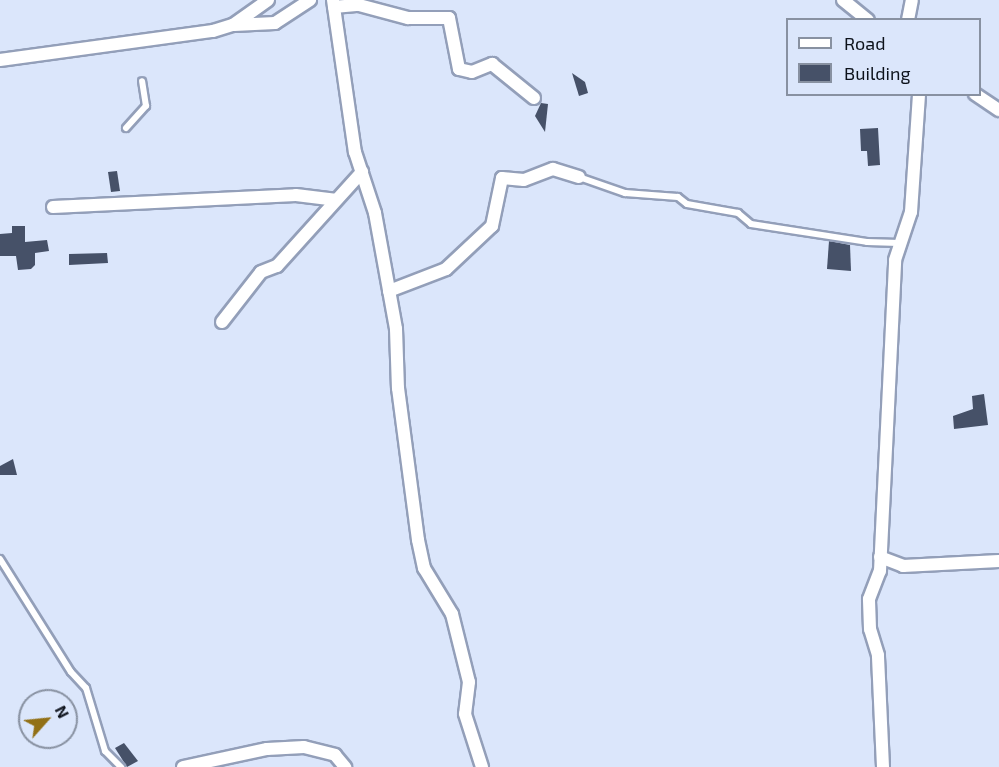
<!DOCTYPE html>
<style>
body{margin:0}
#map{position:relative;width:999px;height:767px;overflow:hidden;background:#dbe6fb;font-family:"Exo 2",sans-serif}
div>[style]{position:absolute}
.building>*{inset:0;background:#465168}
.roads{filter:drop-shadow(2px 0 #939fb9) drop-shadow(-2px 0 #939fb9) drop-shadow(0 2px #939fb9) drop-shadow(0 -2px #939fb9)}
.service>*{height:6px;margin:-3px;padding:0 3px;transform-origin:3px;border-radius:3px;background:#fff}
.minor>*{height:12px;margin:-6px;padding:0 6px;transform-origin:6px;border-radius:6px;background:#fff}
span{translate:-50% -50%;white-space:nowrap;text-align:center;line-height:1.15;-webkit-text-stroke:6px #dbe6fb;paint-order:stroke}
.legend{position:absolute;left:786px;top:18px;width:195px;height:78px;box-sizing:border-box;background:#dbe6fb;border:2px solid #8891a1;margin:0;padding:8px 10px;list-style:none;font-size:18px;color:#0c111a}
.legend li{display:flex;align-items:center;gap:12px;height:30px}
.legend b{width:30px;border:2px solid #8891a1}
.north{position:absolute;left:18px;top:689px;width:60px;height:60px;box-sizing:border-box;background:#dbe6fb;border:2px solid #8891a1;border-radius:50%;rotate:63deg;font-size:16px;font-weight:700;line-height:24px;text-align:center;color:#0c111a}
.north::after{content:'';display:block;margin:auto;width:21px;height:27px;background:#927016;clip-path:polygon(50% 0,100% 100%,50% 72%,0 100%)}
</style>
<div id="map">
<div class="building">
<i style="clip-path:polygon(572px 73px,585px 82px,588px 93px,579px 96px)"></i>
<i style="clip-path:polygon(541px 103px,548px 104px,545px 132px,535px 116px)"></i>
<i style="clip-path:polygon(878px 128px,880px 165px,868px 166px,867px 151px,861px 151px,860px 129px)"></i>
<i style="clip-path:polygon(117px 171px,120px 191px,111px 192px,108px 172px)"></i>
<i style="clip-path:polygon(12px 226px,25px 226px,25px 242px,47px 240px,49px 251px,35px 253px,35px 265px,31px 269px,18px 270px,16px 256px,0 256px,0 234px,12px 233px)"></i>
<i style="clip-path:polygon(829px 241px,850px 245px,851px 271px,827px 269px)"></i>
<i style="clip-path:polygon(107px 253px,108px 263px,69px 265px,69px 254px)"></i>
<i style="clip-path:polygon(984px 394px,988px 425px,954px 429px,953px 416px,973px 409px,972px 396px)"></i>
<i style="clip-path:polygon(13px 459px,17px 475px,0 475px,0 466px)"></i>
<i style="clip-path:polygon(124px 743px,138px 761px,127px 767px,115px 748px)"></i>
</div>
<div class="roads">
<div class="service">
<i style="left:126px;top:128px;width:30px;rotate:-48deg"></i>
<i style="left:146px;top:106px;width:25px;rotate:-99deg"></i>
<i style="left:579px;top:177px;width:49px;rotate:19.2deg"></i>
<i style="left:625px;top:193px;width:53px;rotate:4.3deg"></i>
<i style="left:678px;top:197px;width:11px;rotate:38deg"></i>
<i style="left:687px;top:204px;width:52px;rotate:10deg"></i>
<i style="left:738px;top:213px;width:17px;rotate:40deg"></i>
<i style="left:751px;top:224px;width:117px;rotate:8.8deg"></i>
<i style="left:867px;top:242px;width:32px;rotate:2deg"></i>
<i style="left:0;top:559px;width:133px;rotate:57.9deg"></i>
<i style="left:71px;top:672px;width:22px;rotate:47deg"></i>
<i style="left:86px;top:688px;width:66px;rotate:73.2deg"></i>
<i style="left:105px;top:751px;width:23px;rotate:45deg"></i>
</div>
<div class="minor">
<i style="left:333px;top:0;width:154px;rotate:81.8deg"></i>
<i style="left:355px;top:152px;width:64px;rotate:71.8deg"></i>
<i style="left:375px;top:213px;width:118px;rotate:79.7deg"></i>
<i style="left:396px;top:329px;width:59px;rotate:88.1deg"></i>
<i style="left:398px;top:388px;width:153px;rotate:82.5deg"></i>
<i style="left:418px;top:540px;width:29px;rotate:78deg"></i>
<i style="left:424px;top:568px;width:54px;rotate:58.7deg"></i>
<i style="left:452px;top:614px;width:70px;rotate:76deg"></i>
<i style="left:469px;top:682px;width:32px;rotate:97deg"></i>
<i style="left:465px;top:714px;width:56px;rotate:72.2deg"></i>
<i style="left:843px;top:0;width:32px;rotate:39deg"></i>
<i style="left:334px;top:7px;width:25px;rotate:-5deg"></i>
<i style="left:359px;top:5px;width:51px;rotate:14.9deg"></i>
<i style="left:408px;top:18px;width:41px"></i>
<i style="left:449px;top:18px;width:52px;rotate:78.9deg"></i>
<i style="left:459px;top:69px;width:13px;rotate:13deg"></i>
<i style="left:472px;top:72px;width:22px;rotate:-22deg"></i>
<i style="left:492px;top:64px;width:54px;rotate:39deg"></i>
<i style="left:908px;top:20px;width:20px;rotate:-79deg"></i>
<i style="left:234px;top:25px;width:41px;rotate:-2.8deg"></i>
<i style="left:275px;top:23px;width:42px;rotate:-33.3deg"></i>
<i style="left:0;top:60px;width:215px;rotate:-7.8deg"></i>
<i style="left:213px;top:31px;width:21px;rotate:-17deg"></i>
<i style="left:233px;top:25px;width:43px;rotate:-35.5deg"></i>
<i style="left:975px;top:94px;width:29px;rotate:34deg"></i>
<i style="left:53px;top:207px;width:243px;rotate:-2.8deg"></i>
<i style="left:296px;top:195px;width:39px;rotate:7deg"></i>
<i style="left:389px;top:291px;width:61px;rotate:-21.1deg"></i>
<i style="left:446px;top:269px;width:63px;rotate:-43.1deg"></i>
<i style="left:492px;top:226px;width:49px;rotate:-78.2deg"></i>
<i style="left:502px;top:178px;width:22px;rotate:5deg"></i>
<i style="left:524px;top:180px;width:31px;rotate:-21deg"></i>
<i style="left:553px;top:169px;width:27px;rotate:17deg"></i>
<i style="left:222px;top:322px;width:63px;rotate:-52deg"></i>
<i style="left:261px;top:272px;width:17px;rotate:-21deg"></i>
<i style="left:277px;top:266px;width:127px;rotate:-47.9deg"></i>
<i style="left:880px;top:557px;width:25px;rotate:21deg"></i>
<i style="left:903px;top:566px;width:96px;rotate:-3deg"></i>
<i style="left:183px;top:767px;width:86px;rotate:-12.1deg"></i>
<i style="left:267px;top:749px;width:37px;rotate:-3deg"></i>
<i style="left:304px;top:747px;width:32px;rotate:14deg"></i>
<i style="left:335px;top:755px;width:16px;rotate:50deg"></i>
<i style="left:883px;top:767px;width:112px;rotate:-92.6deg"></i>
<i style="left:878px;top:655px;width:27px;rotate:-107deg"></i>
<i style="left:870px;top:629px;width:30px;rotate:-92deg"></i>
<i style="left:869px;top:599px;width:30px;rotate:-69deg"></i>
<i style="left:880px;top:571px;width:311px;rotate:-87.2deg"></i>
<i style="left:895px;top:260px;width:51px;rotate:-71.6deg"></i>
<i style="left:911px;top:212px;width:118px;rotate:-86.1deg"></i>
</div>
</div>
<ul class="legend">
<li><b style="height:8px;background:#fff"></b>Road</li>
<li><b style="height:16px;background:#465168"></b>Building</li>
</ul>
<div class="north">N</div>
</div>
